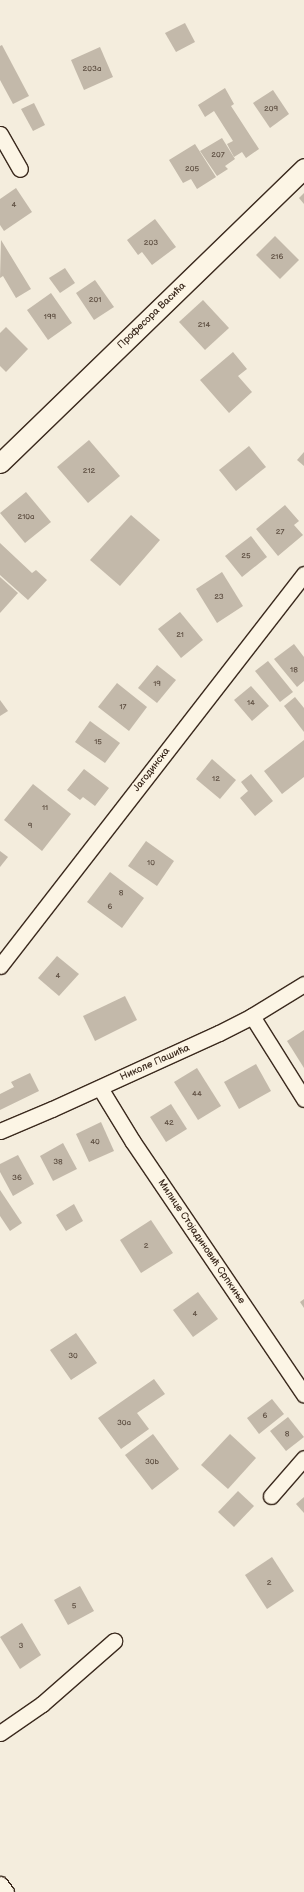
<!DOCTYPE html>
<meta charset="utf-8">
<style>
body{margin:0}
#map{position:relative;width:304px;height:1892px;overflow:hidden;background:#f4eddd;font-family:"Balsamiq Sans",sans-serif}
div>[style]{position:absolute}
.building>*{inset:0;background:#c3b9aa}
.roads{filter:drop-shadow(1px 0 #3b2a1e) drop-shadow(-1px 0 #3b2a1e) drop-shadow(0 1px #3b2a1e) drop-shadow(0 -1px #3b2a1e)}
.minor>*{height:15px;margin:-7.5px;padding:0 7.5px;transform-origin:7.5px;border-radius:7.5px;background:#fcf5e5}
.tertiary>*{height:19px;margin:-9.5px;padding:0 9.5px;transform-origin:9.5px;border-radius:9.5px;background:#fcf5e5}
span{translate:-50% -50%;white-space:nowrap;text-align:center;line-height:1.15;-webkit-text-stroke:3.5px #fcf5e5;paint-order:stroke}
.number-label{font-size:8px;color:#5d4e41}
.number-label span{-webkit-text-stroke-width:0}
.street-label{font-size:10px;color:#3b2a1e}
</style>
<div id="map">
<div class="building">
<i style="clip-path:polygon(185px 23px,195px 42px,176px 52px,165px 33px)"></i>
<i style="clip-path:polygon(2px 45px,29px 96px,13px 104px,0 80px,0 46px)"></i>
<i style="clip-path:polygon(100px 47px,113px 77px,84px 90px,71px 60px)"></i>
<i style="clip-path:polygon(225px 88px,234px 104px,231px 106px,259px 149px,246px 158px,242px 152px,234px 157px,227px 144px,233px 141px,214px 111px,205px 117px,198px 105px)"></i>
<i style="clip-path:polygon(273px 90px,289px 114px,270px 128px,253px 103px)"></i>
<i style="clip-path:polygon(34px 103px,45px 125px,33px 131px,21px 109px)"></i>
<i style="clip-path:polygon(222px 138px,235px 159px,225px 166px,228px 169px,217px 176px,200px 151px)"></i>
<i style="clip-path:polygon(195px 144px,216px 177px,197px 189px,191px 179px,183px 183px,169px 160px)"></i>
<i style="clip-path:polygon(16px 188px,32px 212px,4px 231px,0 225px,0 199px)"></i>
<i style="clip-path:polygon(304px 193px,304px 204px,299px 198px)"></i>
<i style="clip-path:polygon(155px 219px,176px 247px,152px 265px,142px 252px,138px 255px,127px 240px)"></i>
<i style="clip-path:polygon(275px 236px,299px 260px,280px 279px,256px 255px)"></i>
<i style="clip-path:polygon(1px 240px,31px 289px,16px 298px,3px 276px,0 278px)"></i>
<i style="clip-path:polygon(65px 268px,75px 283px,60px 293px,49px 278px)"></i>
<i style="clip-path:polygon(95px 280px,114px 307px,94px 320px,76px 293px)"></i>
<i style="clip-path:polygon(51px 293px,72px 323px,48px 340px,27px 310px)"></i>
<i style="clip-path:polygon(203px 300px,229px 328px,205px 350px,179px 322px)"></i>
<i style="clip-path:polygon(6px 327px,28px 349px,6px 372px,0 366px,0 333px)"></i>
<i style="clip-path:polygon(233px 352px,247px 369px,238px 376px,252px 392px,229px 413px,200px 380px)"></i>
<i style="clip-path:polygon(89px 440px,120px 476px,88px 503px,57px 467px)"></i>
<i style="clip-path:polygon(249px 446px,266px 467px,236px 491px,219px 470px)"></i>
<i style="clip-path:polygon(304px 452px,304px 466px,297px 460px)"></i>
<i style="clip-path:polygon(26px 492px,51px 522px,25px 543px,0 513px)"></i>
<i style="clip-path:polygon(285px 505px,299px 521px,294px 525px,303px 535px,278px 556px,256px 529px)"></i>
<i style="clip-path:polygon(131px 515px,160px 540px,120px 586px,90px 560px)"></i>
<i style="clip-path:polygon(251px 536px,267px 557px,242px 577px,225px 556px)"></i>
<i style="clip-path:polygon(0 543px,32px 573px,36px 570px,47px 580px,28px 600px,0 575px)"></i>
<i style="clip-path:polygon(222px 572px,243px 606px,217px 623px,196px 589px)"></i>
<i style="clip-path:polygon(0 577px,18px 593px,0 613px)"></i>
<i style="clip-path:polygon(180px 612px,203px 640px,181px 658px,158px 629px)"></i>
<i style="clip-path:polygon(294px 644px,304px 657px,304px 681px,297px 687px,274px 659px)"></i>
<i style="clip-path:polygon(268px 661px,293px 692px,280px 702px,255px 671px)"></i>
<i style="clip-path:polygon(157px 665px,176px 680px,157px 703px,138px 688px)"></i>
<i style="clip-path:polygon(117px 683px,147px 707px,129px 731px,98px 707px)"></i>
<i style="clip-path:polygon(251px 686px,269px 706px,252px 721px,234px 700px)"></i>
<i style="clip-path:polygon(295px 697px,304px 708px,304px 732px,284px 706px)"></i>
<i style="clip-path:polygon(0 700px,8px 711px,0 716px)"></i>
<i style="clip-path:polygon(90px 721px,120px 743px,105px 763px,75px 742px)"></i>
<i style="clip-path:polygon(304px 740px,304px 777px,282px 794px,264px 771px)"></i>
<i style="clip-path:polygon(212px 759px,236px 780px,220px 799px,196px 779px)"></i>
<i style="clip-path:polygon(84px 769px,109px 788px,95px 806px,83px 797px,80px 800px,67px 790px)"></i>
<i style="clip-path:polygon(251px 774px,273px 801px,255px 816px,240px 798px,248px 791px,241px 782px)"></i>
<i style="clip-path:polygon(33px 784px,71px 814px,42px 851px,4px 820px)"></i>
<i style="clip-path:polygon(146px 841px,174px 861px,157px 886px,128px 866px)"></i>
<i style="clip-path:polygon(0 851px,8px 857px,0 867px)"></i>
<i style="clip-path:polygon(110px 872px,144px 898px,122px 928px,87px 902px)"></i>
<i style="clip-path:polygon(57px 956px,79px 974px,59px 996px,38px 978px)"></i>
<i style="clip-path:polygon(125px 996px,137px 1020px,95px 1041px,83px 1016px)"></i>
<i style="clip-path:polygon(304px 1030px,304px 1068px,287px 1041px)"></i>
<i style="clip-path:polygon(256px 1064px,271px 1091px,239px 1109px,224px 1082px)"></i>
<i style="clip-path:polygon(197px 1068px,221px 1106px,198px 1120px,174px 1082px)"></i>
<i style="clip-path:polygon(30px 1073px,39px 1091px,0 1110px,0 1094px,14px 1087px,11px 1082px)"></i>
<i style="clip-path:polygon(171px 1104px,187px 1129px,166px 1142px,150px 1117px)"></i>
<i style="clip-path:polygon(101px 1122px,114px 1151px,89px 1162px,76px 1134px)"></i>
<i style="clip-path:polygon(63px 1143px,77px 1169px,53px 1181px,40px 1156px)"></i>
<i style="clip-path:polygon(18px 1155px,34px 1184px,13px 1196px,0 1172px,0 1164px)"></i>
<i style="clip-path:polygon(0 1190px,22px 1223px,10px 1231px,0 1216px)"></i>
<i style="clip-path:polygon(74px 1204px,83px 1221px,66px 1231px,56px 1215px)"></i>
<i style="clip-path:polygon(151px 1220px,173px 1253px,141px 1273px,120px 1240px)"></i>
<i style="clip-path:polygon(198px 1292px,218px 1319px,193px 1337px,173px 1310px)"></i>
<i style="clip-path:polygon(304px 1299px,304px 1308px,300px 1302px)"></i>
<i style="clip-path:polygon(76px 1333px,97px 1363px,71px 1380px,50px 1350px)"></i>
<i style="clip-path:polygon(154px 1379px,165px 1394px,137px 1413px,149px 1429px,121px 1449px,98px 1418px)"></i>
<i style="clip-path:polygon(272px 1399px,284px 1414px,259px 1434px,247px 1418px)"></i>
<i style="clip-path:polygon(288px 1417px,304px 1437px,286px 1451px,270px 1431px)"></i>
<i style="clip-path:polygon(153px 1434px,179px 1469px,152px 1490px,125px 1455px)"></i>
<i style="clip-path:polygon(230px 1434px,256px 1458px,228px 1489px,201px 1465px)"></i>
<i style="clip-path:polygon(238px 1491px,254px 1506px,234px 1527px,218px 1512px)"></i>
<i style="clip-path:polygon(304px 1497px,304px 1513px,296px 1504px)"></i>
<i style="clip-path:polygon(272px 1557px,294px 1591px,267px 1609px,245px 1575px)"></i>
<i style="clip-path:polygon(80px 1586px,94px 1611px,68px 1625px,54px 1600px)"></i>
<i style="clip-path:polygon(22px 1623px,41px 1655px,20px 1669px,0 1637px)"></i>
</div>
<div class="roads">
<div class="minor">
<i style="left:0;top:134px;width:40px;rotate:60.3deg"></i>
<i style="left:0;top:966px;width:496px;rotate:-52.2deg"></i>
<i style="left:252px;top:1016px;width:98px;rotate:57.9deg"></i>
<i style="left:100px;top:1088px;width:63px;rotate:58.6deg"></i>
<i style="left:133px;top:1142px;width:305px;rotate:55.9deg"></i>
<i style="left:0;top:1131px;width:56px;rotate:-22.9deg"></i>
<i style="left:52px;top:1109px;width:183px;rotate:-24.5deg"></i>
<i style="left:219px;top:1033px;width:37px;rotate:-27deg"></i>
<i style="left:252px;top:1016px;width:61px;rotate:-31.6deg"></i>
<i style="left:271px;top:1496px;width:50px;rotate:-49deg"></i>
<i style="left:0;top:1733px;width:51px;rotate:-34.6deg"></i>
<i style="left:42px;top:1704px;width:96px;rotate:-41.2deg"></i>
<i style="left:0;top:1884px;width:10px;rotate:53deg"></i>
</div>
<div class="tertiary">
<i style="left:0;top:463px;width:424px;rotate:-44.1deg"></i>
</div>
</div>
<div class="number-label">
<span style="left:92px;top:69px">203a</span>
<span style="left:271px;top:109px">209</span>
<span style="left:218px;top:155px">207</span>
<span style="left:192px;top:169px">205</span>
<span style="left:14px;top:205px">4</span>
<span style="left:151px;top:243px">203</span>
<span style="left:277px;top:257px">216</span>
<span style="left:95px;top:300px">201</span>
<span style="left:50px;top:317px">199</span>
<span style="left:204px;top:325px">214</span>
<span style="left:89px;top:471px">212</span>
<span style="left:26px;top:517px">210a</span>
<span style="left:280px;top:532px">27</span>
<span style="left:246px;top:556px">25</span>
<span style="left:219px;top:597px">23</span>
<span style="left:180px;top:635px">21</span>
<span style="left:294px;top:670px">18</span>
<span style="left:157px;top:684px">19</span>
<span style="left:251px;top:703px">14</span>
<span style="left:123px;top:707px">17</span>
<span style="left:98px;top:742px">15</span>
<span style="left:216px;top:779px">12</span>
<span style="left:45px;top:808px">11</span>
<span style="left:30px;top:826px">9</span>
<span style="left:151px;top:863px">10</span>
<span style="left:121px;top:893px">8</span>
<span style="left:110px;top:907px">6</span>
<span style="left:58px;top:976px">4</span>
<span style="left:197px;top:1094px">44</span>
<span style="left:169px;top:1123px">42</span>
<span style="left:95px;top:1142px">40</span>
<span style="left:58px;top:1162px">38</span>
<span style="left:17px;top:1178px">36</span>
<span style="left:146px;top:1246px">2</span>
<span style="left:195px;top:1314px">4</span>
<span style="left:73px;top:1356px">30</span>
<span style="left:265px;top:1416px">6</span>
<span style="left:124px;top:1423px">30a</span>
<span style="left:287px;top:1434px">8</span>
<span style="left:152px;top:1462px">30b</span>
<span style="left:269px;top:1583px">2</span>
<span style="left:74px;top:1606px">5</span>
<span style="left:21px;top:1646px">3</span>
</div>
<div class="street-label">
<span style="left:152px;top:316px;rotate:-44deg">Професора Васића</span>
<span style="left:152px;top:770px;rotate:-52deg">Јагодинска</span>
<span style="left:155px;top:1063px;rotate:-24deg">Николе Пашића</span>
<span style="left:201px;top:1242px;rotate:56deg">Милице Стојадиновић Српкиње</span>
</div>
</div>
